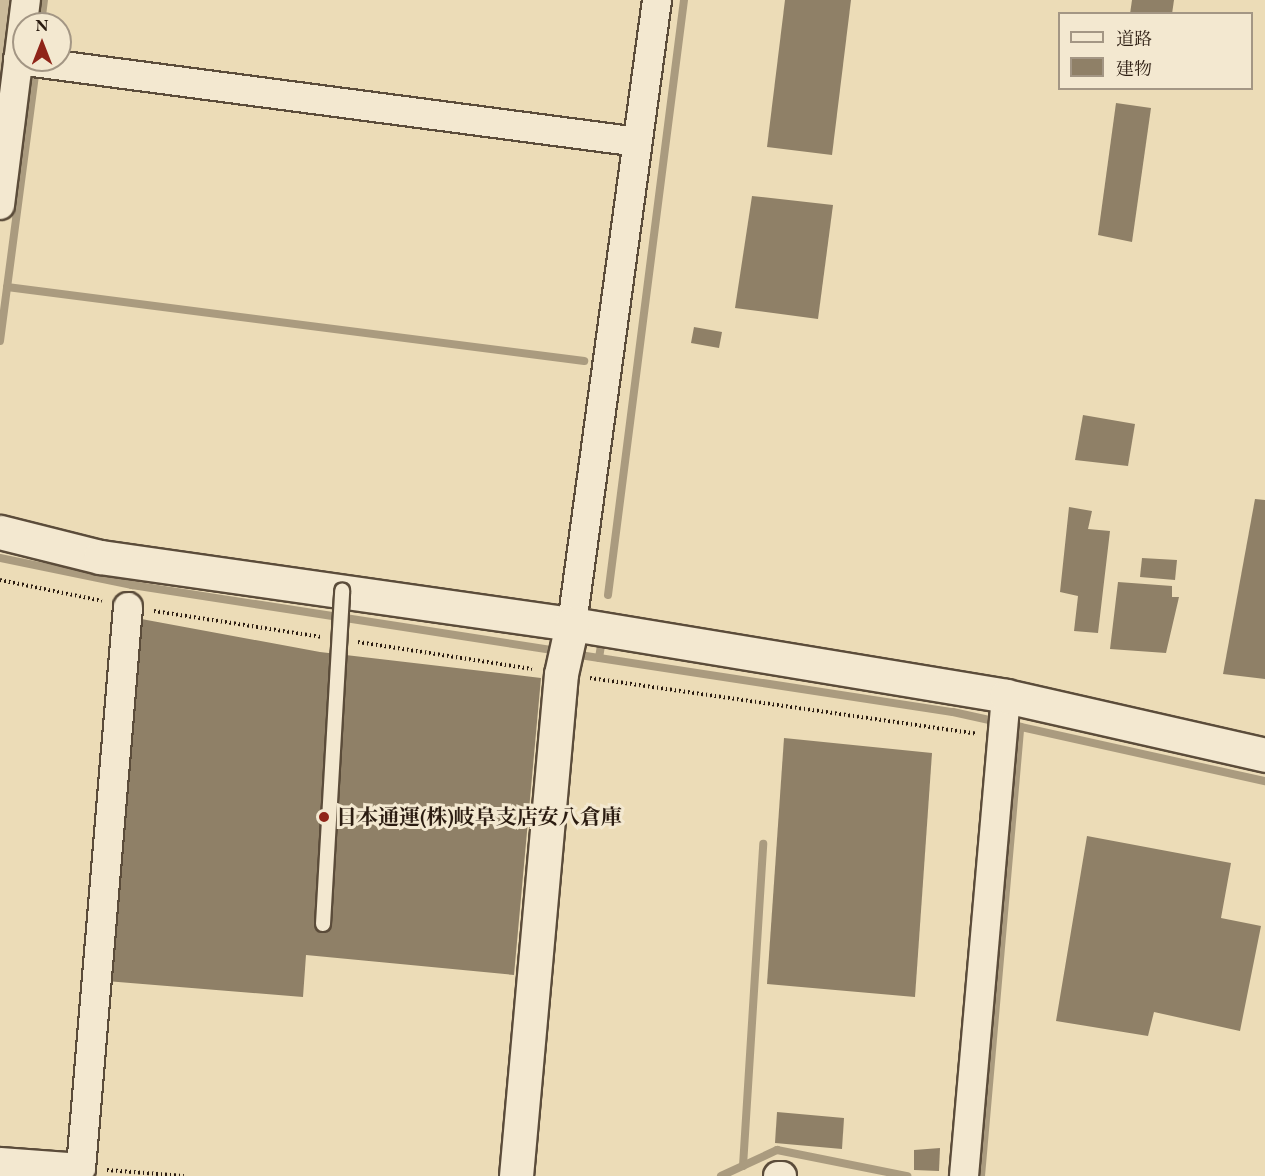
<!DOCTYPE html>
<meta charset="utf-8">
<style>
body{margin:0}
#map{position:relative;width:1265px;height:1176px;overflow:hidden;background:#ecdcb7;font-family:"EB Garamond","Noto Serif JP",serif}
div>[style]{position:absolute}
.green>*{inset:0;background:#cbbb9b}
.stream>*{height:8px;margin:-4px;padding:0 4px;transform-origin:4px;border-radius:4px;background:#aa9b7f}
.building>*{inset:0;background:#8f8067}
.path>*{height:4px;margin-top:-2px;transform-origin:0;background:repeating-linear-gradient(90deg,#2b1c11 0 1.5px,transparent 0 4.5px)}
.roads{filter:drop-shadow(2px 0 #5b4c3a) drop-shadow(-2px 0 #5b4c3a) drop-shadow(0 2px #5b4c3a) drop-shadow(0 -2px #5b4c3a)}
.street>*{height:28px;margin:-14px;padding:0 14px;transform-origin:14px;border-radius:14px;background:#f3e8d0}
.secondary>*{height:33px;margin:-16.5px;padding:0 16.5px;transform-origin:16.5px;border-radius:16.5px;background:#f3e8d0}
.bridges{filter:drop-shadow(2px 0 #5b4c3a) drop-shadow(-2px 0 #5b4c3a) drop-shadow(0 2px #5b4c3a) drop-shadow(0 -2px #5b4c3a)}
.lane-bridge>*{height:14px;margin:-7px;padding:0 7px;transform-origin:7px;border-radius:7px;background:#f3e8d0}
.dots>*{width:16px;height:16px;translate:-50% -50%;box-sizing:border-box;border:3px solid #f3e8d0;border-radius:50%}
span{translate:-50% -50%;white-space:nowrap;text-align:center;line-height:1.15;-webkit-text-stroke:6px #f3e8d0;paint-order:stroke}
.poi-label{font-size:21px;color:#2b1c11;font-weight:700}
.left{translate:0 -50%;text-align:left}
.legend{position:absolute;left:1058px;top:12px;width:195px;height:78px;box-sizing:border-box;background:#f3e8d0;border:2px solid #a39684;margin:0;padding:8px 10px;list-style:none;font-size:18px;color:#2b1c11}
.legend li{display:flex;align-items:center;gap:12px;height:30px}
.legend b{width:30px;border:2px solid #a39684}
.north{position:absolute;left:12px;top:12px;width:60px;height:60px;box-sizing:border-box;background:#f3e8d0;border:2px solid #a39684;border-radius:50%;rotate:0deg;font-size:16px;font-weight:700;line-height:24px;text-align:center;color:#2b1c11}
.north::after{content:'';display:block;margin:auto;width:21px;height:27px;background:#8f2418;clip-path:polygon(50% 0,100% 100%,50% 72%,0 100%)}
</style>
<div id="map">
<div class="green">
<i style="clip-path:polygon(0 0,18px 0,0 135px)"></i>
</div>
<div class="stream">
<i style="left:41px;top:24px;width:24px;rotate:-83deg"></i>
<i style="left:7px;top:287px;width:582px;rotate:7.31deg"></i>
<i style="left:0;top:341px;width:269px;rotate:-82.5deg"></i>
<i style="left:0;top:558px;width:135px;rotate:11.6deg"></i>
<i style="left:132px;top:585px;width:432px;rotate:8.8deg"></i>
<i style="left:608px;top:595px;width:600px;rotate:-82.72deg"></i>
<i style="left:573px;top:654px;width:384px;rotate:8.7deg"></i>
<i style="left:953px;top:712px;width:320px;rotate:12.5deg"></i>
<i style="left:599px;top:658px;width:12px;rotate:-81deg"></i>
<i style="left:743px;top:1166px;width:323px;rotate:-86.4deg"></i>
<i style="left:721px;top:1176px;width:62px;rotate:-24.9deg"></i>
<i style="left:777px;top:1150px;width:133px;rotate:11.3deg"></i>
<i style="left:981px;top:1176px;width:451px;rotate:-85deg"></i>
</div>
<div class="building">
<i style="clip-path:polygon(785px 0,851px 0,832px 155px,767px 147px)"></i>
<i style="clip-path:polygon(1132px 0,1174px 0,1172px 14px,1130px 14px)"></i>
<i style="clip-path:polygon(1116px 103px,1151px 108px,1132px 242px,1098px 235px)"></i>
<i style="clip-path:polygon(752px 196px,833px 205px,818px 319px,735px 308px)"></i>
<i style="clip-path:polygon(694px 327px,722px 332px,719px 348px,691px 343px)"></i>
<i style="clip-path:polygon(1083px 415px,1135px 424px,1128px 466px,1075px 460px)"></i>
<i style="clip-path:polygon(1255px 499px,1265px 500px,1265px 679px,1223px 674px)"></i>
<i style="clip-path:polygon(1069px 507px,1092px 511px,1088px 529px,1110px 531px,1098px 633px,1074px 631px,1078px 596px,1060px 592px)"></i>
<i style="clip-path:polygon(1142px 558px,1177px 560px,1175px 580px,1140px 577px)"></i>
<i style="clip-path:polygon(1118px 582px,1172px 586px,1172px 597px,1179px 597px,1166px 653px,1110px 649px)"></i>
<i style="clip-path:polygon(136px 618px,320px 652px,541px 678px,514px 975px,306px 955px,303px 997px,106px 981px)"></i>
<i style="clip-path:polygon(784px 738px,932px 753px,915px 997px,767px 984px)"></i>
<i style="clip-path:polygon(1087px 836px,1231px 863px,1221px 918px,1261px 926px,1240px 1031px,1154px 1012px,1148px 1036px,1056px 1021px)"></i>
<i style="clip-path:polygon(777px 1112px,844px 1118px,842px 1149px,775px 1143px)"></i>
<i style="clip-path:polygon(940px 1148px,939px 1171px,914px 1170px,914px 1150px)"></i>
</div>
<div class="path">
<i style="left:0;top:580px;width:104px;rotate:11.6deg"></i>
<i style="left:154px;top:611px;width:169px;rotate:8.8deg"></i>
<i style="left:358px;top:642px;width:176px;rotate:8.8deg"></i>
<i style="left:590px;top:678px;width:391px;rotate:8.2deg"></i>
<i style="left:107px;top:1170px;width:77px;rotate:4.5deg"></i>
</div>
<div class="roads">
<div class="street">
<i style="left:18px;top:60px;width:625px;rotate:7.53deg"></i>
<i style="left:0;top:205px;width:207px;rotate:-82.8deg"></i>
<i style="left:572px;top:624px;width:630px;rotate:-82.24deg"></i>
<i style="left:0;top:1162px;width:81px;rotate:4.2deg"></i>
<i style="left:81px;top:1168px;width:563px;rotate:-85.21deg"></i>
<i style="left:778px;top:1176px;width:4px"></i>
<i style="left:964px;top:1176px;width:482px;rotate:-85deg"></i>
</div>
<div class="secondary">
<i style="left:0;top:532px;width:103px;rotate:14deg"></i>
<i style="left:100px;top:557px;width:477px;rotate:8.1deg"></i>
<i style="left:572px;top:624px;width:440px;rotate:9.4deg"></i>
<i style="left:1006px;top:696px;width:266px;rotate:12.8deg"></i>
<i style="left:516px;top:1176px;width:504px;rotate:-84.88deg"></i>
<i style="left:561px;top:674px;width:51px;rotate:-77.6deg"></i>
</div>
</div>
<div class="bridges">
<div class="lane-bridge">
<i style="left:323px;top:924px;width:334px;rotate:-86.7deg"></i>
</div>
</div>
<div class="dots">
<i style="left:324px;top:817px;background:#8f2418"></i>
</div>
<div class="poi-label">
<span class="left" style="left:336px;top:817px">日本通運(株)岐阜支店安八倉庫</span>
</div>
<ul class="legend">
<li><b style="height:8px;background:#f3e8d0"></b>道路</li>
<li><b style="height:16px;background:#8f8067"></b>建物</li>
</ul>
<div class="north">N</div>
</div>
